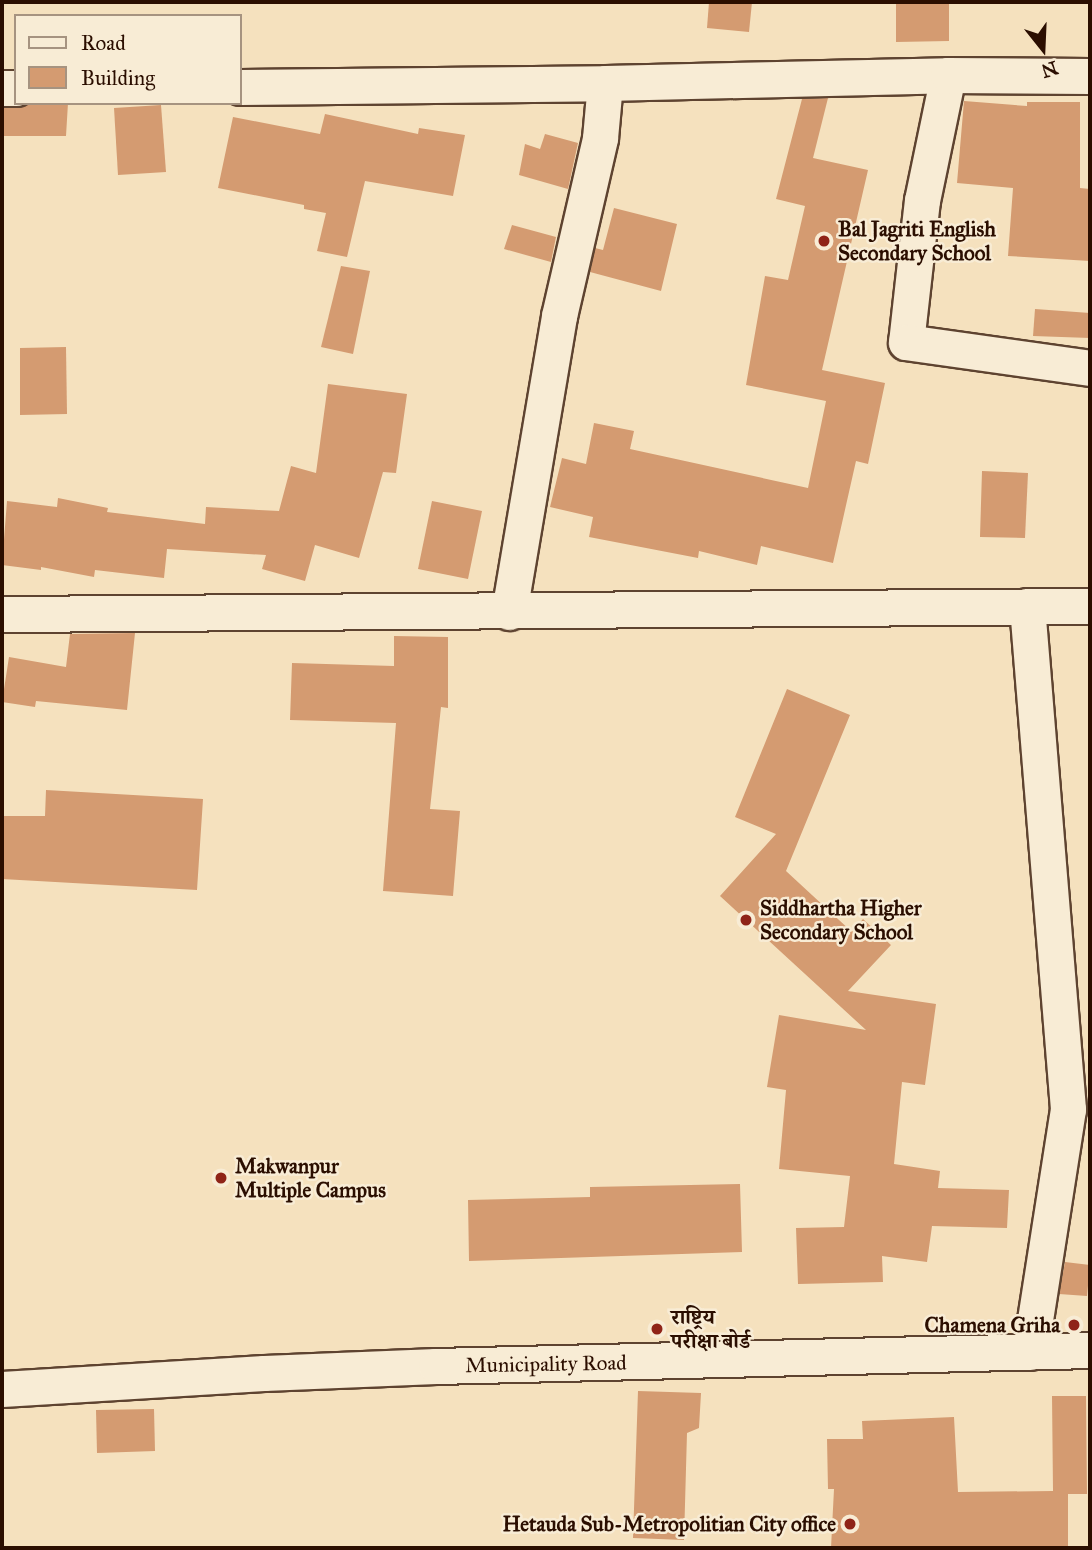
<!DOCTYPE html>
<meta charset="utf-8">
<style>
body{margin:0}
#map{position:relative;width:1092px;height:1550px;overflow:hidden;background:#f5e1be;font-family:"IM FELL Great Primer","Noto Serif Devanagari",serif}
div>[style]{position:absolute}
.building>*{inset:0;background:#d49b71}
.roads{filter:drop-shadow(2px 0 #5e4330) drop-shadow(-2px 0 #5e4330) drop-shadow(0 2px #5e4330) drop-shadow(0 -2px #5e4330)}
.minor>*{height:35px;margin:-17.5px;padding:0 17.5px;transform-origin:17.5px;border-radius:17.5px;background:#f8ecd5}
.dots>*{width:19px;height:19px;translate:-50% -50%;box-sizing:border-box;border:4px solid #f8ecd5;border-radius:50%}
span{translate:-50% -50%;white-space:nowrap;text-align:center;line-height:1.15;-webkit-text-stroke:5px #f8ecd5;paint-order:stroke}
.poi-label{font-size:21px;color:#2b0e00;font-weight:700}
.left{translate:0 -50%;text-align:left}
.right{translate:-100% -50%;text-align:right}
.street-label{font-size:21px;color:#2b0e00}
.frame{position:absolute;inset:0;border:4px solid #2b0e00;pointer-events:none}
.legend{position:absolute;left:14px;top:14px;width:228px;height:91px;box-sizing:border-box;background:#f8ecd5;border:2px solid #a69380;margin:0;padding:9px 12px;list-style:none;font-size:21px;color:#2b0e00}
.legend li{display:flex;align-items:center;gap:14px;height:35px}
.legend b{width:35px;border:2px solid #a69380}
.north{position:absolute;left:1008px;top:14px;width:70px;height:70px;-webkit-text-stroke:5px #f8ecd5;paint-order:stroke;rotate:162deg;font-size:19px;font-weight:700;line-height:28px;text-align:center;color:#2b0e00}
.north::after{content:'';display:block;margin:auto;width:24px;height:32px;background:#2b0e00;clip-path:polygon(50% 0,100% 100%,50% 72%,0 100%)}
</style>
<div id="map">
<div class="building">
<i style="clip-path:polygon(709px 2px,752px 2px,749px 32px,707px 28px)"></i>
<i style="clip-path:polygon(896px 2px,949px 2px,949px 41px,896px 42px)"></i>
<i style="clip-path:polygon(828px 98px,813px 158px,868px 170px,822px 370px,885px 383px,868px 464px,856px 461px,833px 563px,761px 546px,757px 565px,699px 551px,698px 558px,589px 537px,593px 517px,550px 507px,562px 458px,586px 464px,594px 423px,634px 431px,630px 449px,808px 488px,826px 401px,746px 385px,765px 276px,788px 280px,805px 206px,776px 199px,802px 99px)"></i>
<i style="clip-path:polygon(964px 101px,1027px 106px,1027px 102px,1080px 102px,1080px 188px,1090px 189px,1090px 261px,1008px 256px,1013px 188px,957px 183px)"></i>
<i style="clip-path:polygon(28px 103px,68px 103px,66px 136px,2px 136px,2px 108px,17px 108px)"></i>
<i style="clip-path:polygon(161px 105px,166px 172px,118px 175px,114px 108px)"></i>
<i style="clip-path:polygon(325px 114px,418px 134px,419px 128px,465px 135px,453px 196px,365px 181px,347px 257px,317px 251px,326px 213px,304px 209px,304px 205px,218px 188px,233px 117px,320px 134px)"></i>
<i style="clip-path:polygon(545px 134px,578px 143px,568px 189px,519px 175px,525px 144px,540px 149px)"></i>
<i style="clip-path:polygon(614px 208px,677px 224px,661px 291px,590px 272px,595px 248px,603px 250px)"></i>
<i style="clip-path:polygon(512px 225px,556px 237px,551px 262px,504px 249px)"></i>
<i style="clip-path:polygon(341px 266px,370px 271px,353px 354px,321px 347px)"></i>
<i style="clip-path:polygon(1035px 309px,1090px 313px,1090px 338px,1033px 336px)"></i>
<i style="clip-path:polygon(66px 347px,67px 414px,20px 415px,20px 348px)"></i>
<i style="clip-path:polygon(328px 384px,407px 394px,396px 473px,383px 472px,359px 558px,315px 545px,305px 581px,262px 569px,266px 555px,167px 549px,164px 578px,95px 570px,94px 577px,41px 567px,41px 570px,2px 565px,7px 501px,57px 507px,58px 498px,108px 508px,107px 512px,205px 524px,206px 507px,279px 511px,291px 466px,316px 473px)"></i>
<i style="clip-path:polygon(982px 471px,1028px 473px,1025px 538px,980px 537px)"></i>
<i style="clip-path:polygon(432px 501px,482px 511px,468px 579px,418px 569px)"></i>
<i style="clip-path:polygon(135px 633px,127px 710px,36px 701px,35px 707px,2px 702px,9px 657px,66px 667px,70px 634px)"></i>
<i style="clip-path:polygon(394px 636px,448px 637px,448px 708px,441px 707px,430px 809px,460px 811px,453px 896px,383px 891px,396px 723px,290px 720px,292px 663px,394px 666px)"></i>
<i style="clip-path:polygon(787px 689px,850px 715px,786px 871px,852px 932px,863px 919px,891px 945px,848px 991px,936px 1004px,925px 1085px,902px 1082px,894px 1164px,940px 1171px,938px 1188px,1009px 1190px,1007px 1228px,932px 1226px,927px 1262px,882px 1256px,883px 1282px,798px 1284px,796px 1228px,844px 1227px,850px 1176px,779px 1169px,786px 1090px,767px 1087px,779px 1015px,866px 1030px,720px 896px,776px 834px,735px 817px)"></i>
<i style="clip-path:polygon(46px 790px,203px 799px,197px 890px,2px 879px,2px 816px,45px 816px)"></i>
<i style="clip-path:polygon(740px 1184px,742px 1252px,469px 1261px,468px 1200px,590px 1197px,590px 1187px)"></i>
<i style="clip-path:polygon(1065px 1262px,1090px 1265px,1087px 1296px,1059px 1294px)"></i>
<i style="clip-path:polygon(638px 1391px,701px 1393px,699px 1428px,687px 1433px,684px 1540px,633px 1538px)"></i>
<i style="clip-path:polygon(1052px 1396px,1086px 1396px,1087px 1494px,1068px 1494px,1068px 1548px,831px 1548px,834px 1489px,828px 1489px,827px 1439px,863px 1439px,862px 1421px,954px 1417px,958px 1492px,1053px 1491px)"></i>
<i style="clip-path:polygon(154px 1409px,155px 1451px,97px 1453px,96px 1410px)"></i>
</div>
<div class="roads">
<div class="minor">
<i style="left:948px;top:75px;width:128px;rotate:101.7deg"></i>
<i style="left:922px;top:200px;width:143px;rotate:96.4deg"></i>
<i style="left:906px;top:342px;width:186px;rotate:8deg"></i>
<i style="left:240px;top:87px;width:365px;rotate:-0.6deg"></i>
<i style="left:605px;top:83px;width:343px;rotate:-1.3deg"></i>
<i style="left:948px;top:75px;width:142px;rotate:0.4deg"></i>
<i style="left:2px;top:88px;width:14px"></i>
<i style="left:1027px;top:606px;width:505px;rotate:85.34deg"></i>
<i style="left:1068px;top:1109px;width:246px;rotate:98.9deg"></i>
<i style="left:509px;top:612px;width:300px;rotate:-80.4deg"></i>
<i style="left:559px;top:316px;width:183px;rotate:-77deg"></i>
<i style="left:600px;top:138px;width:55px;rotate:-84.8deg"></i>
<i style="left:2px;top:614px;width:1088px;rotate:-0.42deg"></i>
<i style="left:2px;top:1389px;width:262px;rotate:-3.5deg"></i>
<i style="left:264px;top:1373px;width:172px;rotate:-2.3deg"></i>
<i style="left:436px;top:1366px;width:654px;rotate:-1.4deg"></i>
</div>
</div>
<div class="dots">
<i style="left:824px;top:241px;background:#8f2418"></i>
<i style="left:746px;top:920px;background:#8f2418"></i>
<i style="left:221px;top:1178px;background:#8f2418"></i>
<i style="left:1074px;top:1325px;background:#8f2418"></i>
<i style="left:657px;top:1329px;background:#8f2418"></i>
<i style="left:850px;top:1524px;background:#8f2418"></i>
</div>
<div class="poi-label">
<span class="left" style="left:838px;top:241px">Bal Jagriti English<br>Secondary School</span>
<span class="left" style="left:760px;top:920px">Siddhartha Higher<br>Secondary School</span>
<span class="left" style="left:235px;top:1178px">Makwanpur<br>Multiple Campus</span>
<span class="left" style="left:671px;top:1329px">राष्ट्रिय<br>परीक्षा बोर्ड</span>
<span class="right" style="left:1060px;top:1325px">Chamena Griha</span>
<span class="right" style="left:836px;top:1524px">Hetauda Sub-Metropolitian City office</span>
</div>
<div class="street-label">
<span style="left:546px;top:1364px;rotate:-1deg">Municipality Road</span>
</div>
<div class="frame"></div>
<ul class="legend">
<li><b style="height:9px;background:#f8ecd5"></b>Road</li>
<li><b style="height:19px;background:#d49b71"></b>Building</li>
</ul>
<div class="north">N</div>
</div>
